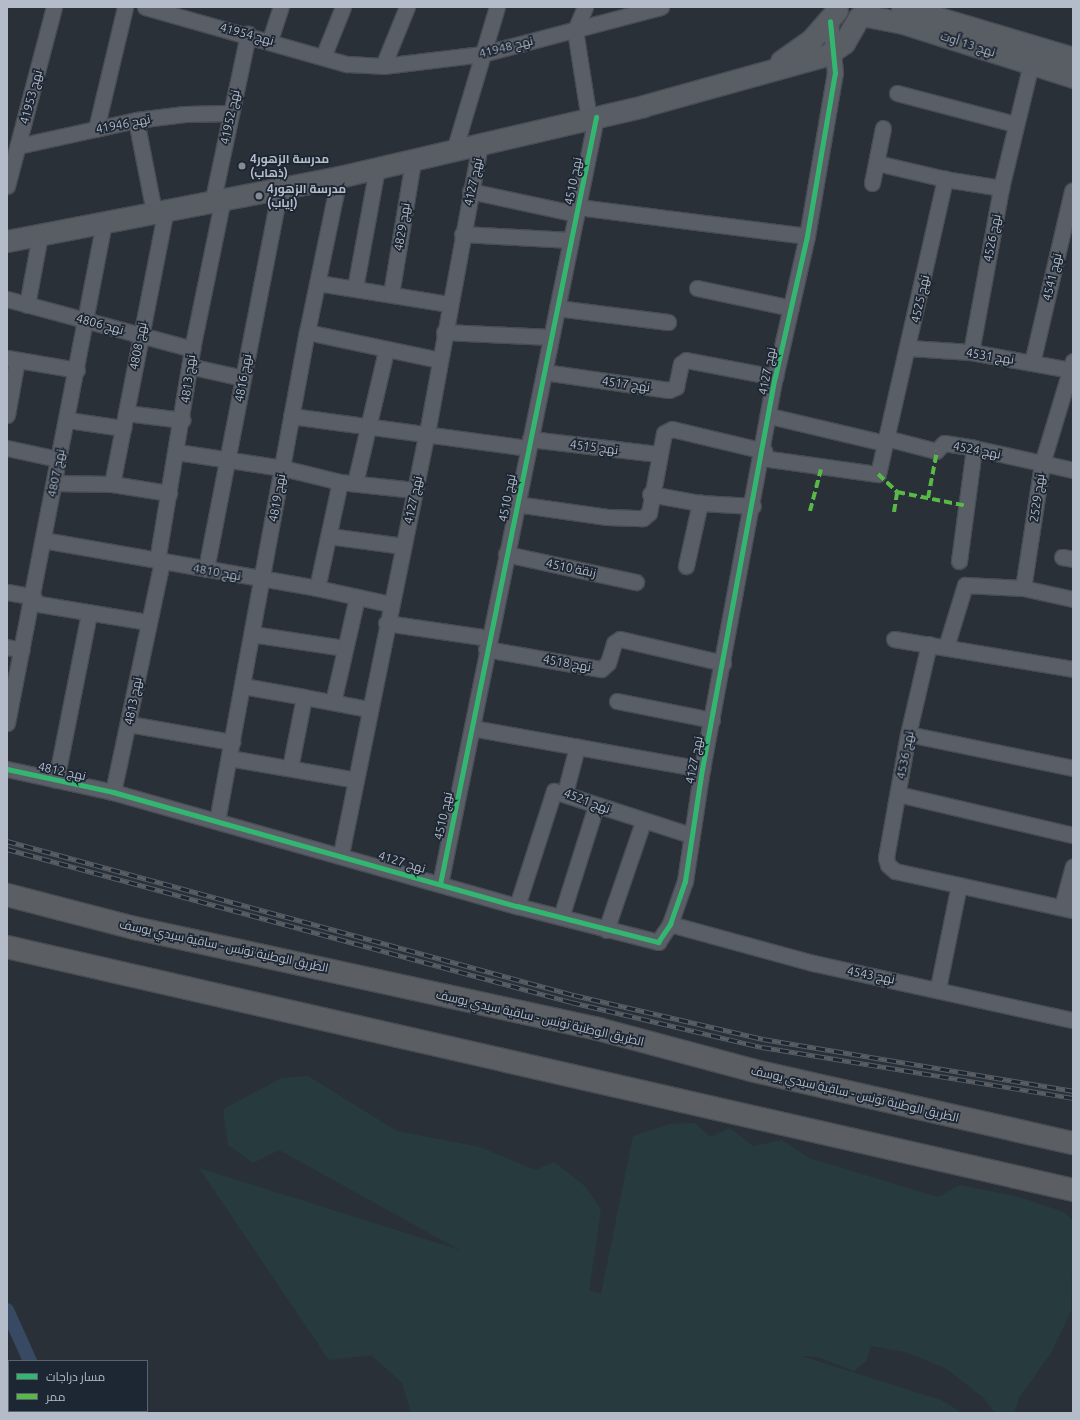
<!DOCTYPE html>
<meta charset="utf-8">
<style>
body{margin:0}
#map{position:relative;width:1080px;height:1420px;overflow:hidden;background:#2a3038;font-family:Ubuntu,Cairo,sans-serif}
div>[style]{position:absolute}
.green>*{inset:0;background:#273a3e}
.canal>*{height:14px;margin:-7px;padding:0 7px;transform-origin:7px;border-radius:7px;background:#384963}
.roads{filter:drop-shadow(1px 0 #484c53) drop-shadow(-1px 0 #484c53) drop-shadow(0 1px #484c53) drop-shadow(0 -1px #484c53)}
.minor>*{height:15px;margin:-7.5px;padding:0 7.5px;transform-origin:7.5px;border-radius:7.5px;background:#5a5e66}
.secondary>*{height:21px;margin:-10.5px;padding:0 10.5px;transform-origin:10.5px;border-radius:10.5px;background:#595d64}
.trunk>*{height:22px;margin:-11px;padding:0 11px;transform-origin:11px;border-radius:11px;background:#5b5f64}
.rail>*{height:4.5px;margin-top:-2.25px;transform-origin:0;background:repeating-linear-gradient(90deg,#1d2633 0 9px,#595d64 0 18px);box-sizing:border-box;border-block:1px solid #595d64}
.quiet>*{height:4px;margin-top:-2px;transform-origin:0;background:repeating-linear-gradient(90deg,#58b947 0 8px,transparent 0 12px)}
.cycleway>*{height:5px;margin:-2.5px;padding:0 2.5px;transform-origin:2.5px;border-radius:2.5px;background:#33b770}
.dots>*{width:11px;height:11px;translate:-50% -50%;box-sizing:border-box;border:2px solid #1d2633;border-radius:50%}
span{translate:-50% -50%;white-space:nowrap;text-align:center;line-height:1.15;-webkit-text-stroke:3.5px #1d2633;paint-order:stroke}
.street-label{font-size:12px;color:#b4bcc9}
.poi-label{font-size:12px;color:#b4bcc9;font-weight:700}
.left{translate:0 -50%;text-align:left}
.frame{position:absolute;inset:0;border:8px solid #b4bcc9;pointer-events:none}
.legend{position:absolute;left:8px;top:1360px;width:140px;height:52px;box-sizing:border-box;background:#1d2633;border:1px solid #59626f;margin:0;padding:5px 7px;list-style:none;font-size:12px;color:#b4bcc9}
.legend li{display:flex;align-items:center;gap:8px;height:20px}
.legend b{width:20px;border:1px solid #59626f}
</style>
<div id="map">
<div class="green">
<i style="clip-path:polygon(308px 1076px,397px 1131px,480px 1147px,535px 1170px,554px 1162px,586px 1187px,601px 1210px,589px 1290px,601px 1294px,633px 1136px,669px 1124px,695px 1123px,710px 1137px,730px 1128px,753px 1146px,782px 1140px,809px 1158px,938px 1197px,960px 1185px,1019px 1197px,1064px 1212px,1073px 1221px,1071px 1311px,1051px 1353px,1019px 1398px,1014px 1413px,995px 1413px,984px 1398px,945px 1368px,905px 1352px,871px 1346px,866px 1361px,854px 1371px,817px 1357px,801px 1356px,941px 1400px,962px 1413px,411px 1413px,402px 1383px,371px 1355px,329px 1360px,199px 1168px,460px 1250px,279px 1150px,253px 1163px,228px 1145px,223px 1109px,282px 1078px)"></i>
</div>
<div class="canal">
<i style="left:7px;top:1310px;width:56px;rotate:65.7deg"></i>
<i style="left:52px;top:1411px;width:2px;rotate:63deg"></i>
</div>
<div class="roads">
<div class="minor">
<i style="left:145px;top:7px;width:210px;rotate:15.8deg"></i>
<i style="left:347px;top:64px;width:36px;rotate:3deg"></i>
<i style="left:383px;top:66px;width:100px;rotate:-6.9deg"></i>
<i style="left:482px;top:54px;width:185px;rotate:-14.7deg"></i>
<i style="left:585px;top:7px;width:25px;rotate:113deg"></i>
<i style="left:575px;top:30px;width:90px;rotate:81.1deg"></i>
<i style="left:270px;top:40px;width:35px;rotate:-72deg"></i>
<i style="left:323px;top:57px;width:54px;rotate:-68.2deg"></i>
<i style="left:383px;top:66px;width:64px;rotate:-67.9deg"></i>
<i style="left:897px;top:93px;width:122px;rotate:14.7deg"></i>
<i style="left:136px;top:120px;width:94px;rotate:78.9deg"></i>
<i style="left:96px;top:129px;width:125px;rotate:-76.6deg"></i>
<i style="left:18px;top:146px;width:121px;rotate:-12.4deg"></i>
<i style="left:136px;top:120px;width:49px;rotate:-7deg"></i>
<i style="left:185px;top:114px;width:45px;rotate:-1.3deg"></i>
<i style="left:454px;top:151px;width:150px;rotate:-73.4deg"></i>
<i style="left:877px;top:163px;width:70px;rotate:13.2deg"></i>
<i style="left:872px;top:183px;width:56px;rotate:-78.7deg"></i>
<i style="left:7px;top:186px;width:185px;rotate:-75.3deg"></i>
<i style="left:470px;top:191px;width:109px;rotate:12.1deg"></i>
<i style="left:213px;top:199px;width:169px;rotate:-78deg"></i>
<i style="left:578px;top:207px;width:231px;rotate:7.2deg"></i>
<i style="left:462px;top:234px;width:109px;rotate:3.2deg"></i>
<i style="left:318px;top:283px;width:133px;rotate:9.1deg"></i>
<i style="left:355px;top:288px;width:122px;rotate:-79.6deg"></i>
<i style="left:697px;top:288px;width:96px;rotate:12deg"></i>
<i style="left:391px;top:294px;width:135px;rotate:-80.6deg"></i>
<i style="left:7px;top:299px;width:192px;rotate:15.1deg"></i>
<i style="left:27px;top:305px;width:71px;rotate:-79.5deg"></i>
<i style="left:557px;top:308px;width:112px;rotate:7.2deg"></i>
<i style="left:307px;top:332px;width:136px;rotate:11.9deg"></i>
<i style="left:444px;top:332px;width:107px;rotate:2.7deg"></i>
<i style="left:909px;top:348px;width:62px;rotate:3.7deg"></i>
<i style="left:971px;top:352px;width:102px;rotate:10.2deg"></i>
<i style="left:971px;top:352px;width:167px;rotate:-79.6deg"></i>
<i style="left:1001px;top:188px;width:128px;rotate:-76.4deg"></i>
<i style="left:7px;top:358px;width:71px;rotate:9.7deg"></i>
<i style="left:1073px;top:361px;width:108px;rotate:106.8deg"></i>
<i style="left:1042px;top:464px;width:125px;rotate:98.7deg"></i>
<i style="left:1023px;top:588px;width:51px;rotate:12.4deg"></i>
<i style="left:1032px;top:363px;width:177px;rotate:-76.9deg"></i>
<i style="left:189px;top:366px;width:55px;rotate:12.5deg"></i>
<i style="left:544px;top:372px;width:126px;rotate:8.2deg"></i>
<i style="left:669px;top:390px;width:8px;rotate:-23deg"></i>
<i style="left:676px;top:387px;width:24px;rotate:-78deg"></i>
<i style="left:681px;top:364px;width:6px;rotate:-39deg"></i>
<i style="left:686px;top:360px;width:91px;rotate:10.8deg"></i>
<i style="left:126px;top:413px;width:57px;rotate:7deg"></i>
<i style="left:7px;top:415px;width:56px;rotate:-79.7deg"></i>
<i style="left:291px;top:416px;width:238px;rotate:7.7deg"></i>
<i style="left:770px;top:416px;width:117px;rotate:13.3deg"></i>
<i style="left:68px;top:420px;width:56px;rotate:8.3deg"></i>
<i style="left:886px;top:438px;width:52px;rotate:14.6deg"></i>
<i style="left:936px;top:451px;width:11px;rotate:-45deg"></i>
<i style="left:944px;top:443px;width:30px;rotate:9deg"></i>
<i style="left:974px;top:448px;width:101px;rotate:12.5deg"></i>
<i style="left:530px;top:439px;width:129px;rotate:6.7deg"></i>
<i style="left:7px;top:448px;width:52px;rotate:12.2deg"></i>
<i style="left:177px;top:452px;width:107px;rotate:8.6deg"></i>
<i style="left:283px;top:468px;width:59px;rotate:13.8deg"></i>
<i style="left:340px;top:482px;width:75px;rotate:6.1deg"></i>
<i style="left:762px;top:458px;width:117px;rotate:7.9deg"></i>
<i style="left:878px;top:474px;width:303px;rotate:-77.2deg"></i>
<i style="left:945px;top:179px;width:57px;rotate:9.1deg"></i>
<i style="left:54px;top:483px;width:58px;rotate:1deg"></i>
<i style="left:112px;top:484px;width:58px;rotate:9deg"></i>
<i style="left:355px;top:483px;width:136px;rotate:-76.8deg"></i>
<i style="left:112px;top:484px;width:280px;rotate:-78.9deg"></i>
<i style="left:650px;top:494px;width:51px;rotate:10.2deg"></i>
<i style="left:700px;top:503px;width:53px;rotate:3.2deg"></i>
<i style="left:516px;top:504px;width:92px;rotate:8.1deg"></i>
<i style="left:607px;top:517px;width:36px;rotate:2deg"></i>
<i style="left:643px;top:518px;width:8px;rotate:-40deg"></i>
<i style="left:649px;top:513px;width:81px;rotate:-79.4deg"></i>
<i style="left:664px;top:433px;width:9px;rotate:-27deg"></i>
<i style="left:672px;top:429px;width:95px;rotate:13.4deg"></i>
<i style="left:329px;top:536px;width:75px;rotate:7.7deg"></i>
<i style="left:43px;top:540px;width:278px;rotate:9.9deg"></i>
<i style="left:317px;top:588px;width:75px;rotate:12.4deg"></i>
<i style="left:506px;top:554px;width:133px;rotate:12.2deg"></i>
<i style="left:1062px;top:557px;width:11px;rotate:10deg"></i>
<i style="left:157px;top:561px;width:215px;rotate:-80.6deg"></i>
<i style="left:192px;top:349px;width:154px;rotate:-78.4deg"></i>
<i style="left:959px;top:561px;width:114px;rotate:-82.4deg"></i>
<i style="left:686px;top:566px;width:65px;rotate:-77.5deg"></i>
<i style="left:206px;top:569px;width:389px;rotate:-79deg"></i>
<i style="left:317px;top:588px;width:108px;rotate:-77.8deg"></i>
<i style="left:7px;top:592px;width:27px;rotate:10deg"></i>
<i style="left:33px;top:603px;width:117px;rotate:9.4deg"></i>
<i style="left:386px;top:623px;width:104px;rotate:8.3deg"></i>
<i style="left:252px;top:634px;width:94px;rotate:8.6deg"></i>
<i style="left:894px;top:639px;width:181px;rotate:9.5deg"></i>
<i style="left:929px;top:644px;width:92px;rotate:103.1deg"></i>
<i style="left:908px;top:734px;width:126px;rotate:100.1deg"></i>
<i style="left:886px;top:858px;width:7px;rotate:74deg"></i>
<i style="left:888px;top:865px;width:9px;rotate:41deg"></i>
<i style="left:895px;top:871px;width:182px;rotate:12.4deg"></i>
<i style="left:7px;top:647px;width:15px;rotate:11deg"></i>
<i style="left:946px;top:647px;width:65px;rotate:-73deg"></i>
<i style="left:965px;top:585px;width:58px;rotate:3deg"></i>
<i style="left:486px;top:649px;width:117px;rotate:9.9deg"></i>
<i style="left:601px;top:669px;width:9px;rotate:-41deg"></i>
<i style="left:608px;top:663px;width:21px;rotate:-73deg"></i>
<i style="left:614px;top:643px;width:7px;rotate:-34deg"></i>
<i style="left:620px;top:639px;width:106px;rotate:13.1deg"></i>
<i style="left:243px;top:686px;width:62px;rotate:10.2deg"></i>
<i style="left:617px;top:701px;width:97px;rotate:11.3deg"></i>
<i style="left:333px;top:702px;width:108px;rotate:-77.1deg"></i>
<i style="left:7px;top:723px;width:510px;rotate:-79.04deg"></i>
<i style="left:129px;top:724px;width:105px;rotate:9.9deg"></i>
<i style="left:472px;top:728px;width:234px;rotate:10.1deg"></i>
<i style="left:908px;top:734px;width:168px;rotate:11.6deg"></i>
<i style="left:229px;top:758px;width:129px;rotate:9.8deg"></i>
<i style="left:290px;top:768px;width:72px;rotate:-78.8deg"></i>
<i style="left:304px;top:697px;width:66px;rotate:10.5deg"></i>
<i style="left:7px;top:769px;width:108px;rotate:12.2deg"></i>
<i style="left:113px;top:792px;width:420px;rotate:15.8deg"></i>
<i style="left:517px;top:906px;width:146px;rotate:14.3deg"></i>
<i style="left:658px;top:942px;width:22px;rotate:-56deg"></i>
<i style="left:670px;top:924px;width:46px;rotate:-70.8deg"></i>
<i style="left:685px;top:881px;width:113px;rotate:-81.4deg"></i>
<i style="left:702px;top:769px;width:399px;rotate:-79.5deg"></i>
<i style="left:775px;top:377px;width:145px;rotate:-77.2deg"></i>
<i style="left:807px;top:236px;width:165px;rotate:-80.3deg"></i>
<i style="left:835px;top:73px;width:52px;rotate:-95.5deg"></i>
<i style="left:56px;top:780px;width:170px;rotate:-78.8deg"></i>
<i style="left:113px;top:792px;width:235px;rotate:-78deg"></i>
<i style="left:565px;top:793px;width:48px;rotate:-75.4deg"></i>
<i style="left:898px;top:794px;width:180px;rotate:13.2deg"></i>
<i style="left:217px;top:821px;width:497px;rotate:-79.6deg"></i>
<i style="left:307px;top:332px;width:158px;rotate:-78.3deg"></i>
<i style="left:341px;top:854px;width:430px;rotate:-78.5deg"></i>
<i style="left:427px;top:433px;width:293px;rotate:-79.6deg"></i>
<i style="left:440px;top:884px;width:783px;rotate:-78.5deg"></i>
<i style="left:517px;top:906px;width:121px;rotate:-72.2deg"></i>
<i style="left:554px;top:791px;width:143px;rotate:17.9deg"></i>
<i style="left:1062px;top:907px;width:42px;rotate:-75deg"></i>
<i style="left:561px;top:917px;width:116px;rotate:-72.5deg"></i>
<i style="left:670px;top:924px;width:148px;rotate:15.3deg"></i>
<i style="left:813px;top:963px;width:266px;rotate:12.4deg"></i>
<i style="left:606px;top:930px;width:114px;rotate:-71.1deg"></i>
<i style="left:938px;top:988px;width:105px;rotate:-78.5deg"></i>
</div>
<div class="secondary">
<i style="left:902px;top:7px;width:178px;rotate:16.6deg"></i>
<i style="left:862px;top:15px;width:42px;rotate:11deg"></i>
<i style="left:903px;top:23px;width:178px;rotate:17.6deg"></i>
<i style="left:781px;top:61px;width:38px;rotate:-35deg"></i>
<i style="left:812px;top:39px;width:38px;rotate:-49deg"></i>
<i style="left:7px;top:241px;width:338px;rotate:-10.9deg"></i>
<i style="left:339px;top:177px;width:312px;rotate:-13.1deg"></i>
<i style="left:643px;top:106px;width:191px;rotate:-15.5deg"></i>
<i style="left:827px;top:55px;width:21px;rotate:-35deg"></i>
<i style="left:844px;top:43px;width:30px;rotate:-60deg"></i>
</div>
<div class="trunk">
<i style="left:7px;top:895px;width:132px;rotate:14.5deg"></i>
<i style="left:135px;top:928px;width:474px;rotate:12.3deg"></i>
<i style="left:598px;top:1029px;width:158px;rotate:15deg"></i>
<i style="left:751px;top:1070px;width:330px;rotate:12.8deg"></i>
<i style="left:7px;top:947px;width:1093px;rotate:12.84deg"></i>
</div>
</div>
<div class="rail">
<i style="left:7px;top:841px;width:588px;rotate:15.2deg"></i>
<i style="left:574px;top:995px;width:194px;rotate:13.1deg"></i>
<i style="left:763px;top:1039px;width:314px;rotate:9.5deg"></i>
<i style="left:7px;top:849px;width:584px;rotate:15.18deg"></i>
<i style="left:571px;top:1002px;width:196px;rotate:13.3deg"></i>
<i style="left:762px;top:1047px;width:315px;rotate:9.3deg"></i>
</div>
<div class="quiet">
<i style="left:878px;top:474px;width:26px;rotate:43deg"></i>
<i style="left:897px;top:492px;width:71px;rotate:11.3deg"></i>
<i style="left:928px;top:498px;width:48px;rotate:-79.2deg"></i>
<i style="left:810px;top:511px;width:43px;rotate:-75.3deg"></i>
<i style="left:894px;top:512px;width:20px;rotate:-81deg"></i>
</div>
<div class="cycleway">
<i style="left:7px;top:769px;width:108px;rotate:12.2deg"></i>
<i style="left:113px;top:792px;width:420px;rotate:15.8deg"></i>
<i style="left:517px;top:906px;width:146px;rotate:14.3deg"></i>
<i style="left:658px;top:942px;width:22px;rotate:-56deg"></i>
<i style="left:670px;top:924px;width:46px;rotate:-70.8deg"></i>
<i style="left:685px;top:881px;width:113px;rotate:-81.4deg"></i>
<i style="left:702px;top:769px;width:399px;rotate:-79.5deg"></i>
<i style="left:775px;top:377px;width:145px;rotate:-77.2deg"></i>
<i style="left:807px;top:236px;width:165px;rotate:-80.3deg"></i>
<i style="left:835px;top:73px;width:52px;rotate:-95.5deg"></i>
<i style="left:440px;top:884px;width:783px;rotate:-78.5deg"></i>
</div>
<div class="dots">
<i style="left:242px;top:166px;background:#848b96"></i>
<i style="left:259px;top:196px;background:#848b96"></i>
</div>
<div class="street-label">
<span style="left:247px;top:34px;rotate:15deg">نهج 41954</span>
<span style="left:968px;top:44px;rotate:18deg">نهج 13 أوت</span>
<span style="left:506px;top:47px;rotate:-14deg">نهج 41948</span>
<span style="left:31px;top:97px;rotate:-75deg">نهج 41953</span>
<span style="left:230px;top:117px;rotate:-78deg">نهج 41952</span>
<span style="left:123px;top:124px;rotate:-11deg">نهج 41946</span>
<span style="left:573px;top:181px;rotate:-79deg">نهج 4510</span>
<span style="left:473px;top:182px;rotate:-78deg">نهج 4127</span>
<span style="left:402px;top:227px;rotate:-81deg">نهج 4829</span>
<span style="left:992px;top:238px;rotate:-79deg">نهج 4526</span>
<span style="left:1052px;top:277px;rotate:-77deg">نهج 4541</span>
<span style="left:920px;top:299px;rotate:-78deg">نهج 4525</span>
<span style="left:100px;top:324px;rotate:15deg">نهج 4806</span>
<span style="left:138px;top:346px;rotate:-79deg">نهج 4808</span>
<span style="left:990px;top:356px;rotate:9deg">نهج 4531</span>
<span style="left:767px;top:371px;rotate:-79deg">نهج 4127</span>
<span style="left:243px;top:378px;rotate:-80deg">نهج 4816</span>
<span style="left:188px;top:379px;rotate:-83deg">نهج 4813</span>
<span style="left:626px;top:384px;rotate:8deg">نهج 4517</span>
<span style="left:594px;top:447px;rotate:7deg">نهج 4515</span>
<span style="left:977px;top:450px;rotate:11deg">نهج 4524</span>
<span style="left:56px;top:473px;rotate:-79deg">نهج 4807</span>
<span style="left:277px;top:498px;rotate:-80deg">نهج 4819</span>
<span style="left:507px;top:498px;rotate:-79deg">نهج 4510</span>
<span style="left:1037px;top:498px;rotate:-82deg">نهج 2529</span>
<span style="left:413px;top:500px;rotate:-78deg">نهج 4127</span>
<span style="left:571px;top:568px;rotate:12deg">زنقة 4510</span>
<span style="left:217px;top:572px;rotate:10deg">نهج 4810</span>
<span style="left:567px;top:663px;rotate:10deg">نهج 4518</span>
<span style="left:133px;top:701px;rotate:-79deg">نهج 4813</span>
<span style="left:905px;top:755px;rotate:-79deg">نهج 4536</span>
<span style="left:694px;top:760px;rotate:-79deg">نهج 4127</span>
<span style="left:62px;top:771px;rotate:12deg">نهج 4812</span>
<span style="left:587px;top:801px;rotate:21deg">نهج 4521</span>
<span style="left:443px;top:816px;rotate:-78deg">نهج 4510</span>
<span style="left:402px;top:862px;rotate:17deg">نهج 4127</span>
<span style="left:224px;top:946px;rotate:12deg">الطريق الوطنية تونس - ساقية سيدي يوسف</span>
<span style="left:871px;top:975px;rotate:11deg">نهج 4543</span>
<span style="left:540px;top:1018px;rotate:13deg">الطريق الوطنية تونس - ساقية سيدي يوسف</span>
<span style="left:855px;top:1094px;rotate:13deg">الطريق الوطنية تونس - ساقية سيدي يوسف</span>
</div>
<div class="poi-label">
<span class="left" style="left:250px;top:166px">مدرسة الزهور4<br>(ذهاب)</span>
<span class="left" style="left:267px;top:196px">مدرسة الزهور4<br>(إياب)</span>
</div>
<div class="frame"></div>
<ul class="legend">
<li><b style="height:5px;background:#33b770"></b>مسار دراجات</li>
<li><b style="height:5px;background:#58b947"></b>ممر</li>
</ul>
</div>
